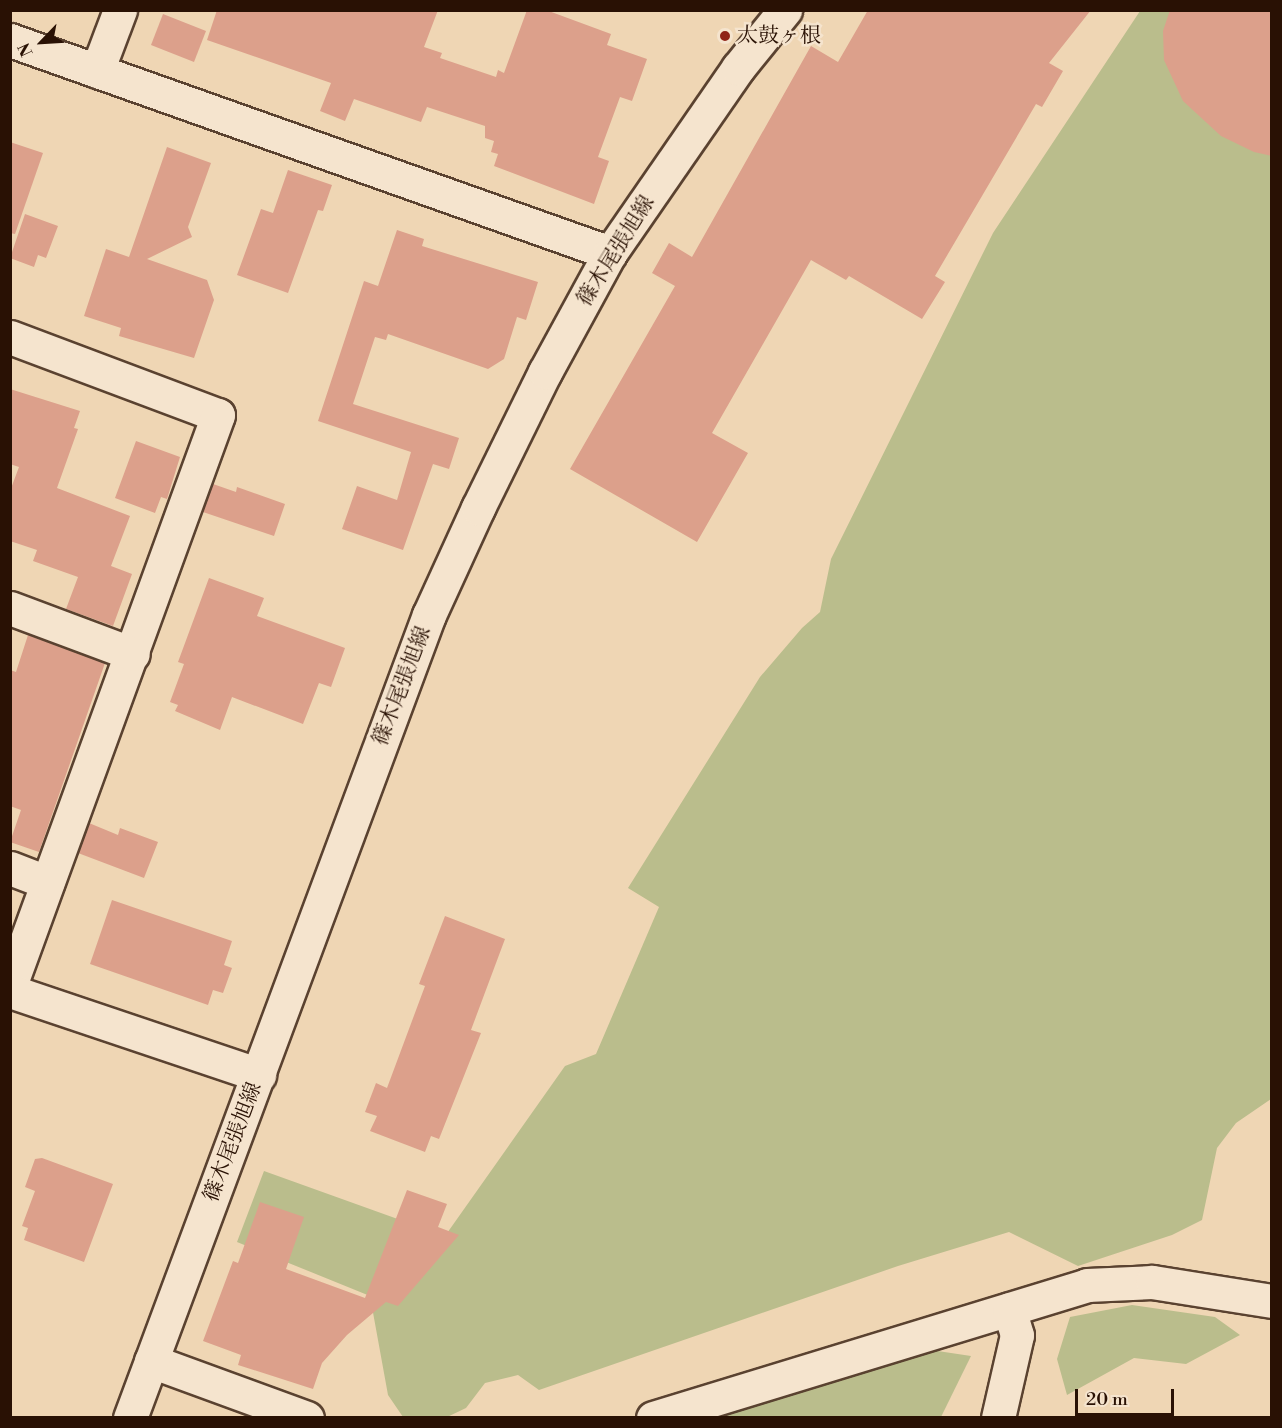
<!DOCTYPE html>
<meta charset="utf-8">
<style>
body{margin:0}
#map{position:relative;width:1282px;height:1428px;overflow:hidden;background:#efd6b4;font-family:"Libre Bodoni","Noto Serif JP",serif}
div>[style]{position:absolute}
.green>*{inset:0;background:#babd8c}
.building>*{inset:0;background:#dca08b}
.roads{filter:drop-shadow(2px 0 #5a4230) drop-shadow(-2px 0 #5a4230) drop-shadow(0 2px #5a4230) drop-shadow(0 -2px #5a4230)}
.street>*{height:33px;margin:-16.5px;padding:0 16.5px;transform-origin:16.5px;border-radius:16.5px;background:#f5e4ce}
.secondary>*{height:33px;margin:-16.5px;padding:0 16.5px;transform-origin:16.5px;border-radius:16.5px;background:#f5e4ce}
.dots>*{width:16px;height:16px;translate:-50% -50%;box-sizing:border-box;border:3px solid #f5e4ce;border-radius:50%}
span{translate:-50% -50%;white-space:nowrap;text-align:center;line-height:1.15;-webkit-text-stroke:5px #f5e4ce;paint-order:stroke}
.poi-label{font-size:21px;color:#291104}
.left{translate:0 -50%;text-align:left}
.street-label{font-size:21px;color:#291104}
.frame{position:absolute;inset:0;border:12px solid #291104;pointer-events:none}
.north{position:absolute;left:12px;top:12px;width:60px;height:60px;-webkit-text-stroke:4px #f5e4ce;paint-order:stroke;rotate:245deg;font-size:16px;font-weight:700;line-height:24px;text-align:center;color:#291104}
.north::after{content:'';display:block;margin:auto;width:21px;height:27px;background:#291104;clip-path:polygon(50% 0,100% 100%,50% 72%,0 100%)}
.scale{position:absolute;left:1075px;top:1389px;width:99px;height:27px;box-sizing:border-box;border:3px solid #291104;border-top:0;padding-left:8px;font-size:18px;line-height:21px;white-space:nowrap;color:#291104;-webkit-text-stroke:4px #f5e4ce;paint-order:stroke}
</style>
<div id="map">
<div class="green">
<i style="clip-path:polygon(1140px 11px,1271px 11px,1271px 1099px,1236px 1123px,1217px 1148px,1202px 1220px,1172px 1235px,1078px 1266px,1009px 1232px,898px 1266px,539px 1390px,518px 1375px,485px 1383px,466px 1408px,445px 1418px,403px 1417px,388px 1395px,370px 1296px,237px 1242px,264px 1171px,445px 1236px,565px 1066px,596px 1054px,659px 907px,628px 888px,760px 677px,802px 628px,820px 612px,831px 559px,993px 233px)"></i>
<i style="clip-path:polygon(1132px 1305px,1215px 1317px,1240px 1335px,1186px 1364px,1134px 1358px,1067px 1395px,1057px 1359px,1070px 1317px)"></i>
<i style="clip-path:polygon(931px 1350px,971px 1356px,941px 1417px,719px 1417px)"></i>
</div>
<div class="building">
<i style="clip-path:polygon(217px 10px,438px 10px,424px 47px,442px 53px,440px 58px,496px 77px,498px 70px,504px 73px,527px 10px,546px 10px,611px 34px,607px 45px,647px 59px,632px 101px,620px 97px,598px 157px,609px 161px,594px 204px,494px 166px,498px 154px,491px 152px,494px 141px,485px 138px,485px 126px,427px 107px,421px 122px,354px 99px,345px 121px,320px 111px,331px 83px,207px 40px)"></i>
<i style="clip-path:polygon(868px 10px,1091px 10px,1049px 63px,1063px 71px,1042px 107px,1036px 104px,935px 276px,945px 282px,922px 319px,849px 276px,846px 280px,811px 260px,712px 433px,748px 453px,697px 542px,570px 469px,675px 286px,652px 273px,669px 243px,692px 257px,811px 46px,838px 62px)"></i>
<i style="clip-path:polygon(1170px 10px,1272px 10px,1272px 156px,1254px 152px,1221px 136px,1183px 101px,1164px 60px,1163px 31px)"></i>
<i style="clip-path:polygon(163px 14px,206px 31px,194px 62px,151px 45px)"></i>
<i style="clip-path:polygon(10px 142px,43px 153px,15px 234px,10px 233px)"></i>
<i style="clip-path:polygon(167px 147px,211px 163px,188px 227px,192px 237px,147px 259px,207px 280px,214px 300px,194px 358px,119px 336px,121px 328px,84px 316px,106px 249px,129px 257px)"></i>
<i style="clip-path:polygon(288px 170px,332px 185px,323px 211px,318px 210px,288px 293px,237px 275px,261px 209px,273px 213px)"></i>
<i style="clip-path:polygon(25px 214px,58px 226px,46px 258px,38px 255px,34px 267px,10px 258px)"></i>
<i style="clip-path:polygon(397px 230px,424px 239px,422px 246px,538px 282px,526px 320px,517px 317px,504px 359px,488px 369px,388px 334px,386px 340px,375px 337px,353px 404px,459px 438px,449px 469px,433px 464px,403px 550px,342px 529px,357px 486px,397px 500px,411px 452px,318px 421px,364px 281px,378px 286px)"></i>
<i style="clip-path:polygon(10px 389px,80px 411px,74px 428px,78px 429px,57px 488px,130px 516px,111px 566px,132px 574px,113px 626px,66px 609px,78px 577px,33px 561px,37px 550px,10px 541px,10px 491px,19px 467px,10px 464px)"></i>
<i style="clip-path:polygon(136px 441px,180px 457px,167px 499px,161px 497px,155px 513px,115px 498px)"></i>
<i style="clip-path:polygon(213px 484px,236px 492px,237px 487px,285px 504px,274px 536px,203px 512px)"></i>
<i style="clip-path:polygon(209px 578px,264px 598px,257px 616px,345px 648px,331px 687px,319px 683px,303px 724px,232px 697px,220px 730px,175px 711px,178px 705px,170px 702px,184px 664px,178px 662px)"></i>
<i style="clip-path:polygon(28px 635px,105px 663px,39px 852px,10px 842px,21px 810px,10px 806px,10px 670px,16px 672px)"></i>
<i style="clip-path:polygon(89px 823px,118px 835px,120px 828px,158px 842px,144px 878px,78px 853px)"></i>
<i style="clip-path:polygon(112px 900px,232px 941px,224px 965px,232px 968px,223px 993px,213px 990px,208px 1005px,90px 964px)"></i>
<i style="clip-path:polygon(445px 916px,505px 939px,471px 1030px,481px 1033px,439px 1139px,431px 1136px,425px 1152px,370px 1131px,377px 1116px,365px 1112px,376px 1083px,387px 1088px,425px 986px,419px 984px)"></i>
<i style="clip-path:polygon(42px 1158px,113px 1184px,84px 1262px,24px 1240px,28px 1228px,22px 1226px,35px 1191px,25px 1187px,35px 1159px)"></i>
<i style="clip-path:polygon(407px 1190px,447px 1204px,438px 1227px,459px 1235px,398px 1306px,386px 1302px,347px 1335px,322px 1363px,313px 1389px,238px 1365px,241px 1355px,203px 1341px,233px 1261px,238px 1263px,260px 1202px,304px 1217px,286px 1269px,365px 1298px)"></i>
</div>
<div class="roads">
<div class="street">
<i style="left:97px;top:71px;width:65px;rotate:-69.3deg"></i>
<i style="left:10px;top:337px;width:222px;rotate:20.6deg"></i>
<i style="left:218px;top:415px;width:608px;rotate:110.02deg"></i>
<i style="left:10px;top:608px;width:131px;rotate:20.5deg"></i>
<i style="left:10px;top:868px;width:40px;rotate:21deg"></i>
<i style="left:10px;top:991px;width:263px;rotate:18.6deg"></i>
<i style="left:151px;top:1361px;width:166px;rotate:20.1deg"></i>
<i style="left:653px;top:1418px;width:454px;rotate:-17deg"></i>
<i style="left:1087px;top:1285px;width:65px;rotate:-2.6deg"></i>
<i style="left:1152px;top:1282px;width:121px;rotate:9deg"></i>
<i style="left:998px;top:1418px;width:85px;rotate:-77.1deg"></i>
<i style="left:1017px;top:1335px;width:27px;rotate:-107deg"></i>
</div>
<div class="secondary">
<i style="left:10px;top:40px;width:637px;rotate:19.54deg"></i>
<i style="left:130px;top:1418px;width:857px;rotate:-69.58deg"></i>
<i style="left:429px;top:615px;width:118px;rotate:-65.4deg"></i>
<i style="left:478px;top:508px;width:152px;rotate:-63.8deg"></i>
<i style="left:545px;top:372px;width:136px;rotate:-61.4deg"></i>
<i style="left:610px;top:253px;width:225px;rotate:-55.3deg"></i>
<i style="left:738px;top:68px;width:75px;rotate:-51deg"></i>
</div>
</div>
<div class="dots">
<i style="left:725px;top:36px;background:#8f2418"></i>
</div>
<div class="poi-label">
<span class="left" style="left:737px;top:36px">太鼓ヶ根</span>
</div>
<div class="street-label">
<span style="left:616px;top:251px;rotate:-58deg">篠木尾張旭線</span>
<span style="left:402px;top:686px;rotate:-69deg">篠木尾張旭線</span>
<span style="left:233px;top:1142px;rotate:-69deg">篠木尾張旭線</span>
</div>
<div class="frame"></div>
<div class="north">N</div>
<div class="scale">20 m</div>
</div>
